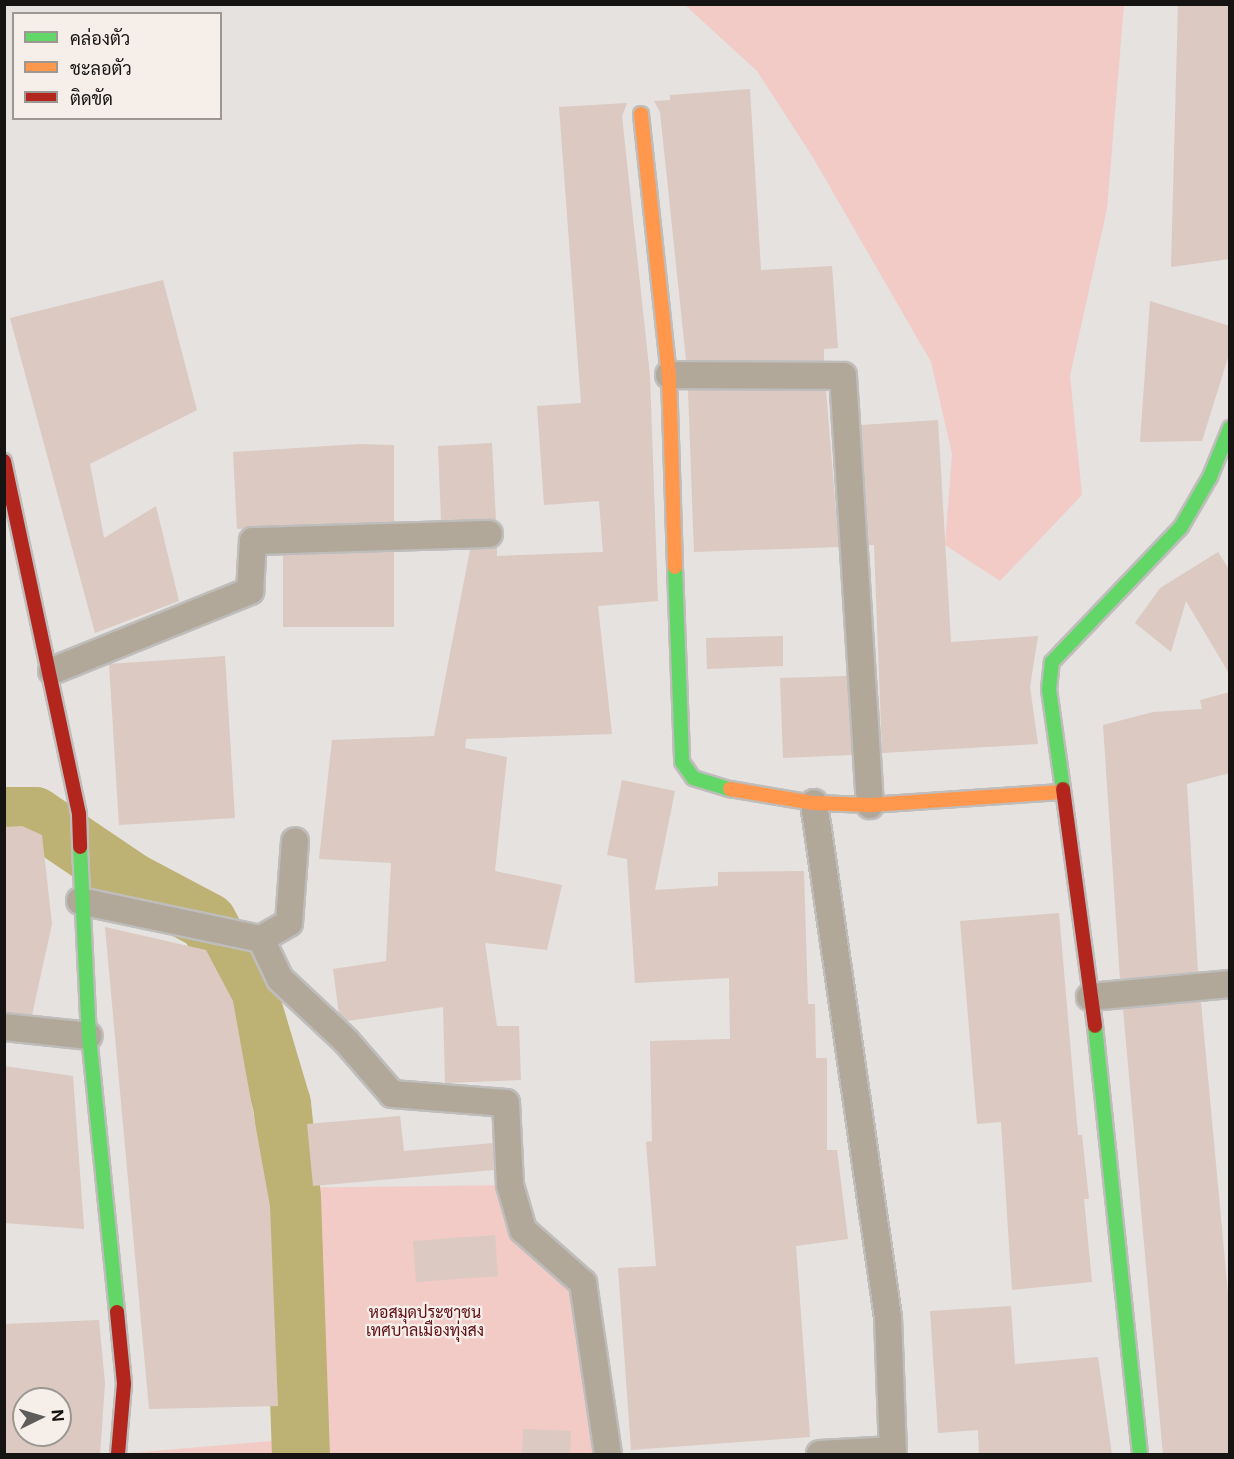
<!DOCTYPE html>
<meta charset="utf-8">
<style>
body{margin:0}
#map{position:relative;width:1234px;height:1459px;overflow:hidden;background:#e5e2df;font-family:Inter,Sarabun,sans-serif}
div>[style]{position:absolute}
.green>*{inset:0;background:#f2cbc7}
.river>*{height:58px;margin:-29px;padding:0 29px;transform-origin:29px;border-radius:29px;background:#bdb273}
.building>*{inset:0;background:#dbc9c2}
.roads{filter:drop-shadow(2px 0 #bfbdbb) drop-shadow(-2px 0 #bfbdbb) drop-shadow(0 2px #bfbdbb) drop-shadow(0 -2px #bfbdbb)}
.street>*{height:26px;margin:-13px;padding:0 13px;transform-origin:13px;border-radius:13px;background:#b1a89a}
.fast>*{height:14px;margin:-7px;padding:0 7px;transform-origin:7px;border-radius:7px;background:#63d668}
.slow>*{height:14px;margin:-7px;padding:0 7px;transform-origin:7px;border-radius:7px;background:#ff974d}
.jam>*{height:14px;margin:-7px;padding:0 7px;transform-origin:7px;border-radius:7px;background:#b3261e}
span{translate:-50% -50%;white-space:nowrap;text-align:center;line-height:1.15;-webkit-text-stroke:4.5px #f5eee9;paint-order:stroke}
.park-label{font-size:16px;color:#5f0f16}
.frame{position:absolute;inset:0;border:6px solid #161413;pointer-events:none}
.legend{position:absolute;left:12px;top:12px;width:210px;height:108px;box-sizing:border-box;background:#f5eee9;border:2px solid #9c9793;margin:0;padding:8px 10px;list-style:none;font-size:18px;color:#161413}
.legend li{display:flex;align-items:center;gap:12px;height:30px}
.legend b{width:30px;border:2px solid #9c9793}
.north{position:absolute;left:12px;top:1387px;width:60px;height:60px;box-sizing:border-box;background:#f5eee9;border:2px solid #9c9793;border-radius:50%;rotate:85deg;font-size:16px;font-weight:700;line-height:24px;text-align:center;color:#161413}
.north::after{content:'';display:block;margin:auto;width:21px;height:27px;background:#5e5c5a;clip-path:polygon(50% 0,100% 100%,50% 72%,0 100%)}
</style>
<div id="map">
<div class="green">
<i style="clip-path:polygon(685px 5px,1124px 5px,1107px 209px,1070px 376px,1082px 495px,1000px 581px,945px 545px,952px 454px,931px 362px,812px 156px,757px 71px)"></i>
<i style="clip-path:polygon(510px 1185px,523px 1230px,583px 1283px,608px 1454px,118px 1454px,282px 1440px,277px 1188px)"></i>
</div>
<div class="river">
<i style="left:4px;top:816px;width:31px"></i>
<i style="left:35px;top:816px;width:116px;rotate:34.1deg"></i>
<i style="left:131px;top:881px;width:87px;rotate:28deg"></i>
<i style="left:208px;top:922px;width:96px;rotate:62.1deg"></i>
<i style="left:253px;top:1007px;width:101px;rotate:73.4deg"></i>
<i style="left:282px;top:1104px;width:95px;rotate:83.9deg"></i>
<i style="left:292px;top:1198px;width:256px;rotate:88deg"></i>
</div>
<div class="building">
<i style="clip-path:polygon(1178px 4px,1230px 4px,1230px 259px,1171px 267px)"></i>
<i style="clip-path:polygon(750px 89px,761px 270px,832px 266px,838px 348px,824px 349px,824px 361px,686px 360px,660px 112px,654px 101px,670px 100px,670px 95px)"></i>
<i style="clip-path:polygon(627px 103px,622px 116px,650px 376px,658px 601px,598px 606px,612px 734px,466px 739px,465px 748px,507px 757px,495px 871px,562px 885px,547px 950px,485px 943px,497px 1026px,519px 1026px,521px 1080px,445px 1083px,443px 1007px,347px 1021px,339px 1014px,333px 969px,386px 961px,391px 863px,319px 859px,332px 740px,434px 736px,470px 550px,497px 547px,497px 556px,603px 552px,599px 501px,544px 505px,537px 406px,581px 403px,559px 107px)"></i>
<i style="clip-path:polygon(163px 280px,197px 410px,90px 464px,104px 538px,156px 506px,179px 601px,95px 633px,10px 318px)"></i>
<i style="clip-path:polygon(1150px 301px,1230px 326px,1230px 351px,1202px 441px,1140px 442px)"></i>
<i style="clip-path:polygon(688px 390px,826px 391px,839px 547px,694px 552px)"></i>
<i style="clip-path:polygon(938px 420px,951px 642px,1038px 636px,1030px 687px,1038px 744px,882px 753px,874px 545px,869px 545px,861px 425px)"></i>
<i style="clip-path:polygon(492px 443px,496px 521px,441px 520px,438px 446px)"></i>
<i style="clip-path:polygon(359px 444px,394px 445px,394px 522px,237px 529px,233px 452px)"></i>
<i style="clip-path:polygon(394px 552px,394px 627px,283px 627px,283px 555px)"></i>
<i style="clip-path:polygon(1218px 552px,1230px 571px,1230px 675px,1186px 601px,1171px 652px,1135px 623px,1160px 588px)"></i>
<i style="clip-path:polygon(783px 636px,783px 666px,707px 669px,706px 638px)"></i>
<i style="clip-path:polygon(225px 656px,235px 818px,119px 825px,109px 664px)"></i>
<i style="clip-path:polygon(847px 676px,852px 755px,783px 758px,780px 678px)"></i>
<i style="clip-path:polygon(1230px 692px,1230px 773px,1187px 784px,1198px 972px,1120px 979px,1103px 725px,1153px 712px,1202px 709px,1200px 700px)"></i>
<i style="clip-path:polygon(622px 780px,675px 791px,655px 890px,718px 886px,718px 872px,804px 871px,808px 1004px,815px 1004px,816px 1058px,827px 1058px,827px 1150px,837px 1150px,848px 1239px,796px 1246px,810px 1437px,631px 1450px,618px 1268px,656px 1266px,646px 1142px,652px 1141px,650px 1041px,730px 1039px,729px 978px,635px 983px,627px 859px,607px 855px)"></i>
<i style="clip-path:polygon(22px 826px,42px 835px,52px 924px,32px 1015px,4px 1012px,4px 827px)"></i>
<i style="clip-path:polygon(1059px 913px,1078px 1135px,1082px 1135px,1089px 1199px,1084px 1199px,1092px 1282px,1012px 1290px,1001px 1122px,977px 1124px,960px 921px)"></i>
<i style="clip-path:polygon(105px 927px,206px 950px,233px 1001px,270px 1206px,278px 1406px,149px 1409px)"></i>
<i style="clip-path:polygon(1201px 1002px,1230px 1315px,1230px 1455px,1163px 1455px,1123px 1009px)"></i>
<i style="clip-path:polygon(4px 1066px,73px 1076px,84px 1229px,4px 1223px)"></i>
<i style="clip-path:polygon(400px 1116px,404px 1151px,493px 1143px,494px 1170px,313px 1186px,307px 1124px)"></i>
<i style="clip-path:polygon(495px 1235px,498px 1276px,416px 1282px,413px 1241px)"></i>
<i style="clip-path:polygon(1011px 1306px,1015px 1364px,1098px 1357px,1112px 1455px,979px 1455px,978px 1430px,938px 1433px,930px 1311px)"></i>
<i style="clip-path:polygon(evenodd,99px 1320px,105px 1383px,100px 1455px,4px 1455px,4px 1324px,99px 1320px,24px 1399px,60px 1399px,60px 1435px,24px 1435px,24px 1399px)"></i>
<i style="clip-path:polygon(523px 1429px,571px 1431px,570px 1455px,522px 1455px)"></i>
</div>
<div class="roads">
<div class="street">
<i style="left:669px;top:375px;width:174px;rotate:0.3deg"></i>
<i style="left:843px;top:376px;width:430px;rotate:86.4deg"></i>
<i style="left:52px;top:671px;width:214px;rotate:-22deg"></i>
<i style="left:250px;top:591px;width:50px;rotate:-86.6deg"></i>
<i style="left:253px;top:541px;width:236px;rotate:-1.7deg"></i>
<i style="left:814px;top:803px;width:519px;rotate:81.81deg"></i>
<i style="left:888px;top:1317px;width:137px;rotate:87.9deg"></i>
<i style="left:80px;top:901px;width:185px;rotate:11.9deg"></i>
<i style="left:261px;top:939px;width:44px;rotate:64.6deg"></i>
<i style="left:280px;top:979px;width:91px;rotate:43.2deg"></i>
<i style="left:346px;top:1041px;width:70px;rotate:49deg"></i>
<i style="left:392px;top:1094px;width:114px;rotate:4.5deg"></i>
<i style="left:506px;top:1103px;width:82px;rotate:87.2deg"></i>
<i style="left:510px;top:1185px;width:47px;rotate:73.9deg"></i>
<i style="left:523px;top:1230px;width:80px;rotate:41.5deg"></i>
<i style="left:583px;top:1283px;width:173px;rotate:81.7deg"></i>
<i style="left:261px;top:939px;width:32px;rotate:-30deg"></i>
<i style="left:289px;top:923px;width:82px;rotate:-85.8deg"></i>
<i style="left:1090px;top:997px;width:141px;rotate:-5.3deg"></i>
<i style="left:4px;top:1027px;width:85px;rotate:6deg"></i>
<i style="left:820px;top:1454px;width:73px;rotate:-3.1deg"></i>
</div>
<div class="fast">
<i style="left:675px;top:567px;width:195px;rotate:87.9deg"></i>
<i style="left:682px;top:762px;width:19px;rotate:55deg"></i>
<i style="left:693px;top:778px;width:39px;rotate:17deg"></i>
<i style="left:1063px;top:789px;width:101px;rotate:-98deg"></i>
<i style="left:1049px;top:689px;width:27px;rotate:-84deg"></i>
<i style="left:1052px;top:662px;width:187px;rotate:-46.3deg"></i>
<i style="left:1181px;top:527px;width:58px;rotate:-59.9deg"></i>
<i style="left:1210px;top:477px;width:53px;rotate:-67.8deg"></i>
<i style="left:80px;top:847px;width:189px;rotate:87.3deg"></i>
<i style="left:89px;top:1036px;width:277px;rotate:84.2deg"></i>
<i style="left:1095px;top:1026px;width:430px;rotate:84deg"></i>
</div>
<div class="slow">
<i style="left:641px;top:114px;width:262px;rotate:83.9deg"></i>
<i style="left:669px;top:375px;width:192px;rotate:88.2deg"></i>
<i style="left:730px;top:789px;width:85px;rotate:9.5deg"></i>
<i style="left:814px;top:803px;width:56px;rotate:2deg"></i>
<i style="left:870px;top:805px;width:191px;rotate:-3.9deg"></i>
</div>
<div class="jam">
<i style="left:4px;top:461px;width:361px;rotate:78deg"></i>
<i style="left:79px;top:814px;width:33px;rotate:88deg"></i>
<i style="left:1063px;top:789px;width:239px;rotate:82.3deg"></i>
<i style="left:117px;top:1312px;width:72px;rotate:84.4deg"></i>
<i style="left:124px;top:1384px;width:70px;rotate:94.9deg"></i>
</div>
</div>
<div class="park-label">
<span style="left:425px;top:1321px">หอสมุดประชาชน<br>เทศบาลเมืองทุ่งสง</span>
</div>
<div class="frame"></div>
<ul class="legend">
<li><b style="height:8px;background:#63d668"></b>คล่องตัว</li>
<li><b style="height:8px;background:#ff974d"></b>ชะลอตัว</li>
<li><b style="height:8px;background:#b3261e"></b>ติดขัด</li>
</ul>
<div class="north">N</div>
</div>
